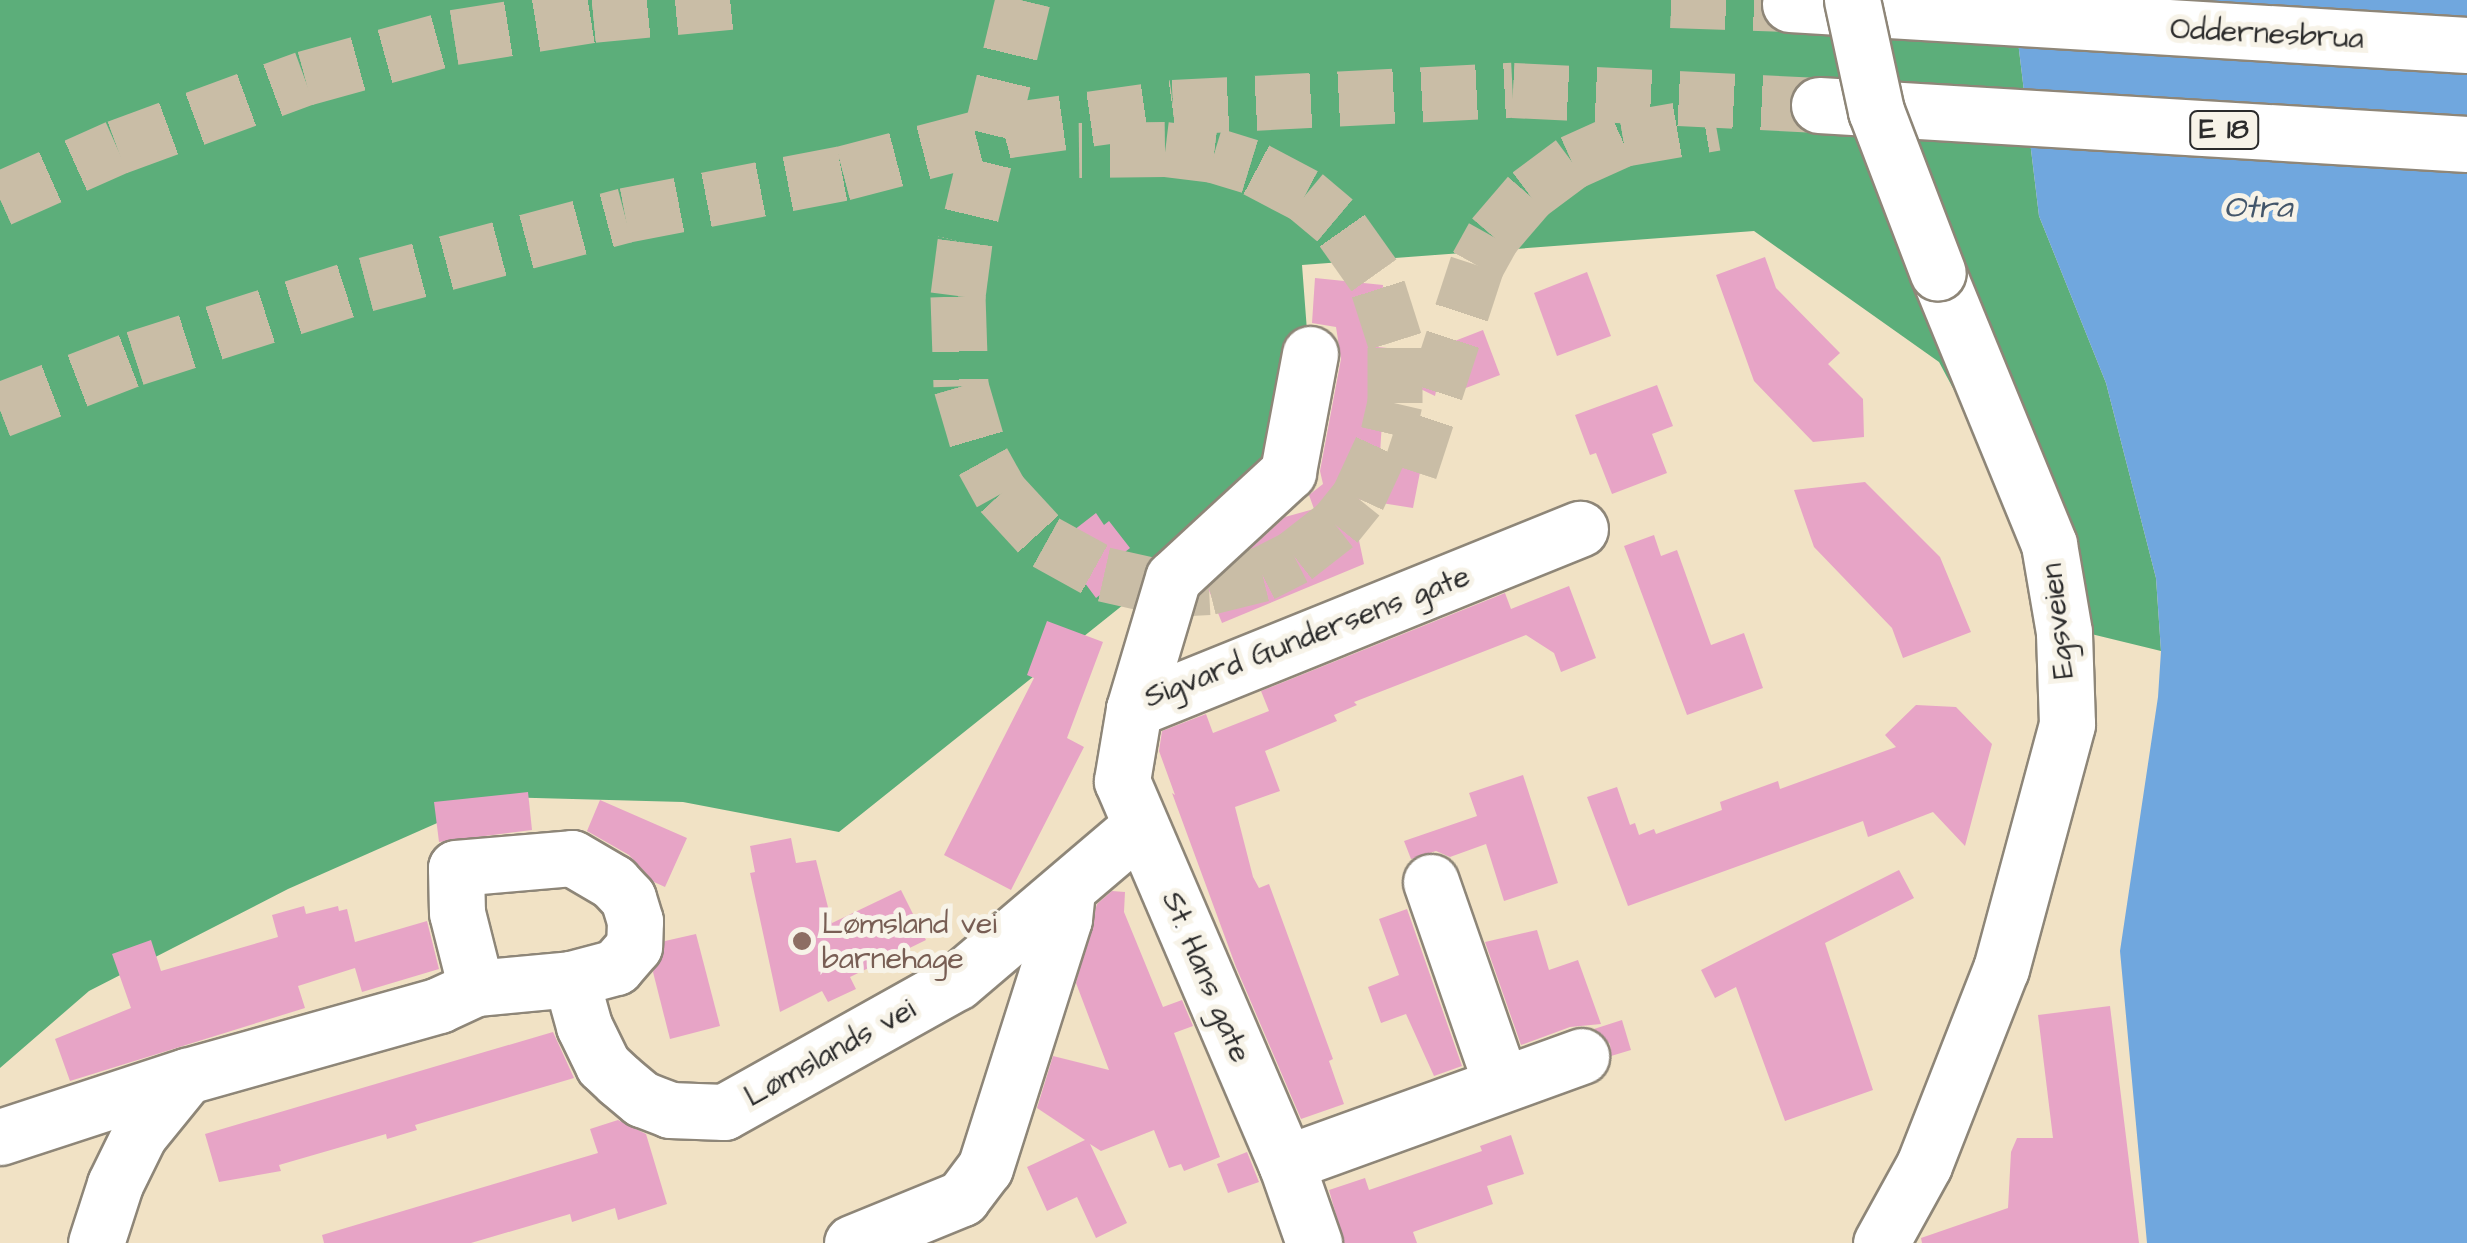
<!DOCTYPE html>
<meta charset="utf-8">
<style>
body{margin:0}
#map{position:relative;width:2467px;height:1243px;overflow:hidden;background:#f1e2c5;font-family:"Architects Daughter",sans-serif}
div>[style]{position:absolute}
.forest>*{inset:0;background:#5cae7a}
.water>*{inset:0;background:#70a7de}
.building>*{inset:0;background:#e7a4c6}
.highway-tunnel>*{height:55px;margin-top:-27.5px;transform-origin:0;background:repeating-linear-gradient(90deg,#c9bda6 0 55px,transparent 0 83px)}
.roads{filter:drop-shadow(2px 0 #8e8678) drop-shadow(-2px 0 #8e8678) drop-shadow(0 2px #8e8678) drop-shadow(0 -2px #8e8678)}
.minor>*{height:55px;margin:-27.5px;padding:0 27.5px;transform-origin:27.5px;border-radius:27.5px;background:#fff}
.highway>*{height:55px;margin:-27.5px;padding:0 27.5px;transform-origin:27.5px;border-radius:27.5px;background:#fff}
.bridges{filter:drop-shadow(2px 0 #8e8678) drop-shadow(-2px 0 #8e8678) drop-shadow(0 2px #8e8678) drop-shadow(0 -2px #8e8678)}
.minor-bridge>*{height:55px;margin:-27.5px;padding:0 27.5px;transform-origin:27.5px;border-radius:27.5px;background:#fff}
.dots>*{width:28px;height:28px;translate:-50% -50%;box-sizing:border-box;border:5px solid #f7f3e8;border-radius:50%}
span{translate:-50% -50%;white-space:nowrap;text-align:center;line-height:1.15;-webkit-text-stroke:10px #f7f3e8;paint-order:stroke}
.shield-label span{padding:2px 8px;background:#f7f3e8;border:2px solid;border-radius:8px;-webkit-text-stroke-width:0}
.shield-label{font-size:28px;color:#2b2b2b;font-weight:700}
.street-label{font-size:30px;color:#2b2b2b}
.education-label{font-size:30px;color:#785e54}
.left{translate:0 -50%;text-align:left}
.water-label{font-size:32px;color:#43566a;font-style:italic}
</style>
<div id="map">
<div class="forest">
<i style="clip-path:polygon(0 0,2013px 0,2039px 216px,2106px 383px,2156px 578px,2161px 651px,2083px 632px,1939px 362px,1754px 231px,1302px 265px,1308px 344px,1301px 442px,1163px 573px,839px 832px,683px 802px,496px 797px,288px 889px,89px 991px,0 1068px)"></i>
</div>
<div class="water">
<i style="clip-path:polygon(2013px 0,2467px 0,2467px 1243px,2147px 1243px,2120px 951px,2158px 697px,2161px 651px,2156px 578px,2106px 383px,2039px 216px)"></i>
</div>
<div class="building">
<i style="clip-path:polygon(1765px 257px,1776px 288px,1840px 353px,1828px 364px,1863px 399px,1864px 437px,1813px 442px,1754px 381px,1716px 275px)"></i>
<i style="clip-path:polygon(1587px 272px,1611px 336px,1557px 356px,1534px 293px)"></i>
<i style="clip-path:polygon(1315px 278px,1383px 285px,1378px 347px,1435px 353px,1434px 349px,1483px 330px,1500px 375px,1450px 394px,1441px 368px,1435px 396px,1404px 381px,1402px 392px,1384px 389px,1380px 454px,1422px 462px,1413px 508px,1350px 498px,1364px 564px,1222px 623px,1208px 588px,1250px 555px,1248px 551px,1285px 517px,1314px 509px,1309px 495px,1323px 484px,1320px 471px,1341px 359px,1336px 327px,1312px 323px)"></i>
<i style="clip-path:polygon(1657px 385px,1673px 426px,1652px 434px,1667px 473px,1612px 494px,1596px 453px,1590px 455px,1575px 415px)"></i>
<i style="clip-path:polygon(1865px 482px,1940px 557px,1971px 632px,1903px 658px,1892px 628px,1814px 547px,1794px 490px)"></i>
<i style="clip-path:polygon(1096px 513px,1104px 525px,1109px 521px,1130px 548px,1125px 552px,1136px 567px,1096px 598px,1056px 544px)"></i>
<i style="clip-path:polygon(1654px 535px,1661px 556px,1677px 550px,1711px 645px,1744px 633px,1763px 688px,1687px 715px,1624px 546px)"></i>
<i style="clip-path:polygon(1569px 586px,1596px 658px,1561px 672px,1554px 653px,1526px 635px,1354px 702px,1357px 705px,1334px 715px,1337px 721px,1265px 751px,1280px 791px,1235px 807px,1253px 877px,1259px 888px,1269px 884px,1333px 1059px,1329px 1061px,1344px 1104px,1301px 1119px,1236px 967px,1172px 793px,1175px 795px,1159px 751px,1162px 731px,1206px 714px,1213px 733px,1269px 711px,1261px 691px,1505px 593px,1511px 609px)"></i>
<i style="clip-path:polygon(1047px 621px,1103px 642px,1067px 738px,1084px 747px,1011px 890px,944px 855px,1034px 678px,1027px 675px)"></i>
<i style="clip-path:polygon(1916px 705px,1956px 707px,1992px 744px,1965px 846px,1933px 812px,1868px 837px,1863px 821px,1628px 906px,1587px 797px,1617px 787px,1630px 825px,1635px 823px,1639px 835px,1654px 829px,1656px 834px,1722px 810px,1720px 802px,1778px 781px,1780px 789px,1896px 747px,1885px 735px)"></i>
<i style="clip-path:polygon(1523px 775px,1558px 883px,1504px 901px,1486px 844px,1450px 857px,1436px 851px,1411px 859px,1404px 841px,1477px 816px,1469px 793px)"></i>
<i style="clip-path:polygon(528px 792px,532px 830px,439px 842px,434px 802px)"></i>
<i style="clip-path:polygon(600px 800px,687px 838px,665px 887px,654px 882px,629px 855px,587px 831px)"></i>
<i style="clip-path:polygon(791px 838px,796px 863px,816px 860px,832px 923px,901px 890px,926px 940px,850px 977px,856px 989px,828px 1002px,822px 991px,780px 1012px,750px 873px,755px 872px,750px 846px)"></i>
<i style="clip-path:polygon(1899px 870px,1914px 898px,1825px 943px,1873px 1090px,1785px 1121px,1736px 987px,1715px 998px,1701px 970px)"></i>
<i style="clip-path:polygon(1112px 891px,1125px 892px,1124px 912px,1163px 1007px,1182px 1000px,1193px 1026px,1174px 1033px,1220px 1157px,1184px 1171px,1181px 1164px,1169px 1168px,1154px 1130px,1101px 1151px,1090px 1144px,1127px 1223px,1096px 1238px,1077px 1197px,1047px 1211px,1027px 1167px,1085px 1140px,1037px 1108px,1053px 1056px,1109px 1070px,1076px 983px,1097px 904px)"></i>
<i style="clip-path:polygon(304px 906px,306px 914px,338px 906px,339px 911px,347px 909px,355px 942px,427px 921px,439px 969px,362px 992px,355px 968px,298px 986px,305px 1008px,70px 1081px,55px 1039px,131px 1008px,112px 954px,151px 940px,161px 971px,278px 937px,272px 915px)"></i>
<i style="clip-path:polygon(1407px 909px,1462px 1066px,1434px 1076px,1406px 1014px,1381px 1023px,1368px 987px,1399px 975px,1379px 919px)"></i>
<i style="clip-path:polygon(1537px 930px,1549px 970px,1578px 960px,1601px 1024px,1570px 1027px,1521px 1045px,1485px 942px)"></i>
<i style="clip-path:polygon(696px 934px,720px 1026px,670px 1039px,653px 972px,665px 941px)"></i>
<i style="clip-path:polygon(2110px 1006px,2139px 1243px,1922px 1243px,1921px 1238px,2008px 1208px,2011px 1152px,2017px 1138px,2053px 1138px,2038px 1015px)"></i>
<i style="clip-path:polygon(1622px 1020px,1631px 1050px,1611px 1056px,1610px 1044px,1594px 1029px)"></i>
<i style="clip-path:polygon(553px 1032px,574px 1078px,415px 1125px,417px 1130px,387px 1139px,386px 1134px,279px 1165px,281px 1171px,219px 1182px,205px 1134px)"></i>
<i style="clip-path:polygon(618px 1120px,646px 1134px,667px 1204px,618px 1220px,615px 1208px,572px 1222px,570px 1214px,471px 1243px,324px 1243px,322px 1235px,598px 1153px,590px 1129px)"></i>
<i style="clip-path:polygon(1511px 1135px,1524px 1174px,1487px 1186px,1493px 1204px,1413px 1232px,1417px 1243px,1344px 1243px,1329px 1190px,1365px 1178px,1369px 1190px,1482px 1151px,1480px 1146px)"></i>
<i style="clip-path:polygon(1247px 1152px,1259px 1182px,1228px 1193px,1217px 1164px)"></i>
</div>
<div class="highway-tunnel">
<i style="left:1023px;top:0;width:249px;rotate:103.5deg"></i>
<i style="left:965px;top:242px;width:54px;rotate:97.4deg"></i>
<i style="left:958px;top:296px;width:90px;rotate:88.1deg"></i>
<i style="left:961px;top:386px;width:78px;rotate:73.7deg"></i>
<i style="left:983px;top:461px;width:37px;rotate:61deg"></i>
<i style="left:1001px;top:493px;width:67px;rotate:47.4deg"></i>
<i style="left:1046px;top:542px;width:66px;rotate:28.9deg"></i>
<i style="left:1104px;top:574px;width:69px;rotate:12.6deg"></i>
<i style="left:1171px;top:589px;width:38px;rotate:-3deg"></i>
<i style="left:1209px;top:587px;width:55px;rotate:-13.8deg"></i>
<i style="left:1262px;top:574px;width:37px;rotate:-27deg"></i>
<i style="left:1295px;top:557px;width:52px;rotate:-38deg"></i>
<i style="left:1336px;top:525px;width:35px;rotate:-51deg"></i>
<i style="left:1358px;top:498px;width:72px;rotate:-65.2deg"></i>
<i style="left:1388px;top:433px;width:31px;rotate:-77deg"></i>
<i style="left:1395px;top:403px;width:62px;rotate:-90deg"></i>
<i style="left:1395px;top:341px;width:69px;rotate:-107.7deg"></i>
<i style="left:1374px;top:275px;width:67px;rotate:-125.3deg"></i>
<i style="left:1335px;top:220px;width:39px;rotate:-140deg"></i>
<i style="left:1305px;top:195px;width:62px;rotate:-152.2deg"></i>
<i style="left:1250px;top:166px;width:38px;rotate:-163deg"></i>
<i style="left:1214px;top:155px;width:49px;rotate:-173deg"></i>
<i style="left:1165px;top:149px;width:86px;rotate:179.3deg"></i>
<i style="left:1671px;top:0;width:119px;rotate:1.9deg"></i>
<i style="left:0;top:199px;width:128px;rotate:-24deg"></i>
<i style="left:117px;top:147px;width:200px;rotate:-20.2deg"></i>
<i style="left:305px;top:78px;width:155px;rotate:-15.4deg"></i>
<i style="left:454px;top:37px;width:141px;rotate:-9deg"></i>
<i style="left:593px;top:15px;width:156px;rotate:-5.5deg"></i>
<i style="left:0;top:410px;width:145px;rotate:-21.1deg"></i>
<i style="left:135px;top:358px;width:243px;rotate:-17.8deg"></i>
<i style="left:366px;top:284px;width:268px;rotate:-14.9deg"></i>
<i style="left:625px;top:215px;width:222px;rotate:-10.9deg"></i>
<i style="left:843px;top:173px;width:171px;rotate:-14.6deg"></i>
<i style="left:1008px;top:130px;width:167px;rotate:-7.9deg"></i>
<i style="left:1173px;top:107px;width:340px;rotate:-2.9deg"></i>
<i style="left:1513px;top:90px;width:306px;rotate:2.8deg"></i>
<i style="left:1410px;top:470px;width:216px;rotate:-71.9deg"></i>
<i style="left:1477px;top:265px;width:33px;rotate:-61deg"></i>
<i style="left:1493px;top:236px;width:55px;rotate:-49.4deg"></i>
<i style="left:1529px;top:194px;width:54px;rotate:-36.7deg"></i>
<i style="left:1572px;top:162px;width:56px;rotate:-24.3deg"></i>
<i style="left:1623px;top:139px;width:94px;rotate:-9.8deg"></i>
</div>
<div class="roads">
<div class="minor">
<i style="left:1310px;top:354px;width:120px;rotate:100.6deg"></i>
<i style="left:1288px;top:472px;width:156px;rotate:137.3deg"></i>
<i style="left:1173px;top:578px;width:137px;rotate:106.6deg"></i>
<i style="left:1134px;top:709px;width:73px;rotate:99.5deg"></i>
<i style="left:1122px;top:781px;width:416px;rotate:66.8deg"></i>
<i style="left:1286px;top:1163px;width:85px;rotate:70.7deg"></i>
<i style="left:1134px;top:709px;width:481px;rotate:-22deg"></i>
<i style="left:1431px;top:882px;width:213px;rotate:70.8deg"></i>
<i style="left:476px;top:988px;width:77px;rotate:-104.2deg"></i>
<i style="left:457px;top:913px;width:45px;rotate:-91.3deg"></i>
<i style="left:456px;top:868px;width:116px;rotate:-4.9deg"></i>
<i style="left:572px;top:858px;width:48px;rotate:30.3deg"></i>
<i style="left:613px;top:882px;width:22px;rotate:47deg"></i>
<i style="left:628px;top:898px;width:24px;rotate:73deg"></i>
<i style="left:635px;top:921px;width:25px;rotate:92deg"></i>
<i style="left:634px;top:946px;width:28px;rotate:131deg"></i>
<i style="left:616px;top:967px;width:47px;rotate:165.1deg"></i>
<i style="left:0;top:1137px;width:197px;rotate:-18.1deg"></i>
<i style="left:1286px;top:1163px;width:314px;rotate:-19.9deg"></i>
<i style="left:96px;top:1243px;width:62px;rotate:-72.1deg"></i>
<i style="left:115px;top:1184px;width:55px;rotate:-63.9deg"></i>
<i style="left:139px;top:1135px;width:76px;rotate:-50.9deg"></i>
<i style="left:187px;top:1076px;width:262px;rotate:-15.7deg"></i>
<i style="left:439px;top:1005px;width:41px;rotate:-24.7deg"></i>
<i style="left:476px;top:988px;width:95px;rotate:-5.4deg"></i>
<i style="left:571px;top:979px;width:49px;rotate:74.5deg"></i>
<i style="left:584px;top:1026px;width:43px;rotate:64deg"></i>
<i style="left:603px;top:1065px;width:22px;rotate:43deg"></i>
<i style="left:619px;top:1080px;width:30px;rotate:40deg"></i>
<i style="left:642px;top:1099px;width:30px;rotate:21deg"></i>
<i style="left:670px;top:1110px;width:54px;rotate:2.1deg"></i>
<i style="left:724px;top:1112px;width:267px;rotate:-29.2deg"></i>
<i style="left:957px;top:982px;width:240px;rotate:-40.4deg"></i>
<i style="left:852px;top:1243px;width:119px;rotate:-22.2deg"></i>
<i style="left:962px;top:1198px;width:38px;rotate:-53deg"></i>
<i style="left:985px;top:1168px;width:261px;rotate:-72.4deg"></i>
<i style="left:1064px;top:919px;width:29px;rotate:-84deg"></i>
<i style="left:1881px;top:1243px;width:89px;rotate:-61.1deg"></i>
<i style="left:1924px;top:1165px;width:211px;rotate:-68.6deg"></i>
<i style="left:2001px;top:969px;width:254px;rotate:-74.9deg"></i>
<i style="left:2067px;top:724px;width:92px;rotate:-91.9deg"></i>
<i style="left:2064px;top:632px;width:89px;rotate:-99.7deg"></i>
<i style="left:2049px;top:544px;width:293px;rotate:-112.3deg"></i>
</div>
<div class="highway">
<i style="left:1790px;top:4px;width:678px;rotate:3.47deg"></i>
<i style="left:1819px;top:105px;width:649px;rotate:3.44deg"></i>
</div>
</div>
<div class="bridges">
<div class="minor-bridge">
<i style="left:1852px;top:0;width:114px;rotate:77.8deg"></i>
<i style="left:1876px;top:111px;width:173px;rotate:69.1deg"></i>
</div>
</div>
<div class="dots">
<i style="left:802px;top:941px;background:#8d6e63"></i>
</div>
<div class="shield-label">
<span style="left:2224px;top:130px">E 18</span>
</div>
<div class="street-label">
<span style="left:2267px;top:34px;rotate:3deg">Oddernesbrua</span>
<span style="left:2058px;top:621px;rotate:-96deg">Egsveien</span>
<span style="left:1307px;top:637px;rotate:-21deg">Sigvard Gundersens gate</span>
<span style="left:1206px;top:977px;rotate:67deg">St. Hans gate</span>
<span style="left:830px;top:1053px;rotate:-29deg">Lømslands vei</span>
</div>
<div class="education-label">
<span class="left" style="left:822px;top:941px">Lømsland vei<br>barnehage</span>
</div>
<div class="water-label">
<span style="left:2258px;top:208px">Otra</span>
</div>
</div>
